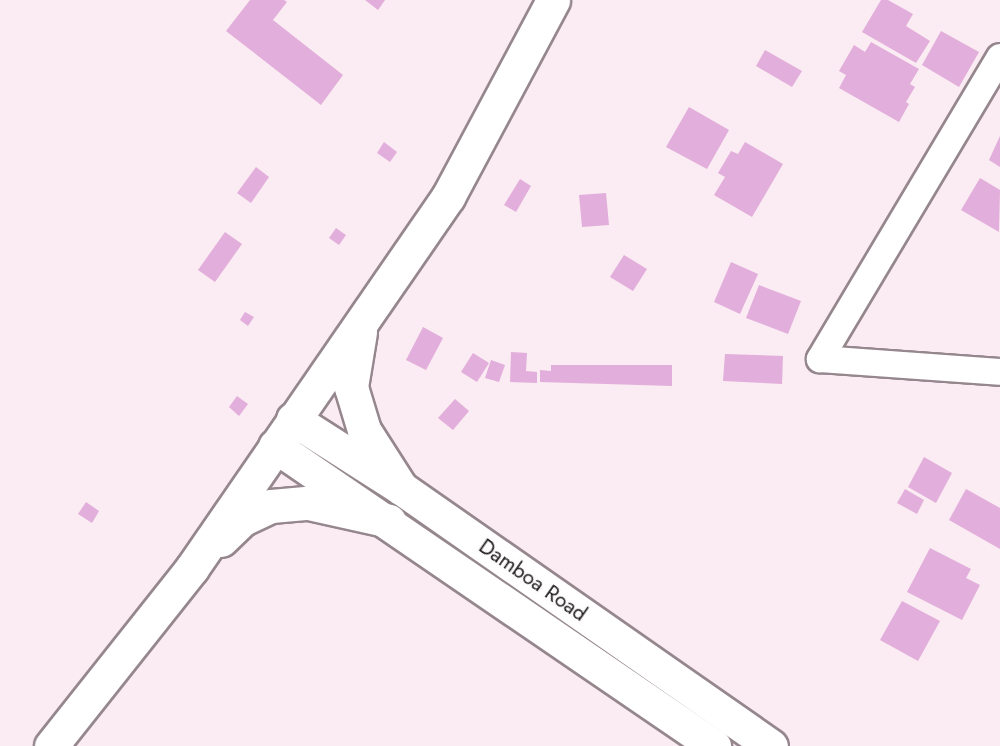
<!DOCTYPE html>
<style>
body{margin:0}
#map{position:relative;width:1000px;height:746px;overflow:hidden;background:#fbebf2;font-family:Jost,sans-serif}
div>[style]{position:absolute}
.building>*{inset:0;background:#e2aedb}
.roads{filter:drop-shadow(2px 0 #95878d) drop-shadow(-2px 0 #95878d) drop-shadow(0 2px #95878d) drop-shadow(0 -2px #95878d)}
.minor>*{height:26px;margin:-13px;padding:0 13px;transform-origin:13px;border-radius:13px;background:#fff}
.major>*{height:33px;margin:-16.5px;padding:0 16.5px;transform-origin:16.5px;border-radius:16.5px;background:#fff}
.highway>*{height:33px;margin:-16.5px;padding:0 16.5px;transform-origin:16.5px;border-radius:16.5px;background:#fff}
span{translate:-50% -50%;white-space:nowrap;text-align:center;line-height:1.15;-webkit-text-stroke:6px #fdfdfd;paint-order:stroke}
.street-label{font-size:21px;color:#1e191b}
</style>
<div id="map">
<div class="building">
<i style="clip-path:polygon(250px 0,284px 0,287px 2px,273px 20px,343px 75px,321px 105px,226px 31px)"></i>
<i style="clip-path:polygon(365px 0,385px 0,378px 10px)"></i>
<i style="clip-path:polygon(881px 0,888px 0,913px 14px,906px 26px,930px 41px,916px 63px,862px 32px)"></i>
<i style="clip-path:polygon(941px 31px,979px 52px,959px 87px,922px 65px)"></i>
<i style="clip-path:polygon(871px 42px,919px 69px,910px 84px,915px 87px,906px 102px,909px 104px,899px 122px,839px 88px,846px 75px,839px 71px,854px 45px,865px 52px)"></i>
<i style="clip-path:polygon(765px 50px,802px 71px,792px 87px,756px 66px)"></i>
<i style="clip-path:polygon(689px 107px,729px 130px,707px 169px,666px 147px)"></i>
<i style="clip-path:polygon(1000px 136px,1000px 167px,989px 160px)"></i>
<i style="clip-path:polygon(384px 142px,397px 152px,390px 162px,377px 153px)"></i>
<i style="clip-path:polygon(745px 142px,783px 164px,752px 217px,714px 195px,725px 177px,718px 173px,731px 151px,738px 154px)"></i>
<i style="clip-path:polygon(256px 167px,269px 177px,251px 203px,237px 193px)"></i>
<i style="clip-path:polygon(980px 178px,1000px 190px,999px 232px,961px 210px)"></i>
<i style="clip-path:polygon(520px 179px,531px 186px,516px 212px,504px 205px)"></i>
<i style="clip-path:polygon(606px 193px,609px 225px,582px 227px,579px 195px)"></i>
<i style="clip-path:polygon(336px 228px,346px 235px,339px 245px,329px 238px)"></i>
<i style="clip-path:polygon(225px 232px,242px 244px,215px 282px,198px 270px)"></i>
<i style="clip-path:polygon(624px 255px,647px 269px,633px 291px,610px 277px)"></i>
<i style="clip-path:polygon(731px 262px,758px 274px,740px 314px,714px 302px)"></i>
<i style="clip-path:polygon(759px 285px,801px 301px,788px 334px,746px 318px)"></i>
<i style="clip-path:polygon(245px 312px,254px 317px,248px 326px,240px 320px)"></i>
<i style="clip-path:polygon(423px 327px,443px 338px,426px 370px,406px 360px)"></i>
<i style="clip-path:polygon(511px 352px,527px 353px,526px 371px,537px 372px,537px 383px,510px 382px)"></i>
<i style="clip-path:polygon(473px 353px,489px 363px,477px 382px,461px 372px)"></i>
<i style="clip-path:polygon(725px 354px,783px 356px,782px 384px,723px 381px)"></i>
<i style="clip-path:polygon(491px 360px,505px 365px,499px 382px,485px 378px)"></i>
<i style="clip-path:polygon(551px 365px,672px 365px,672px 386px,540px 382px,540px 370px,551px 371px)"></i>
<i style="clip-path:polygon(237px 396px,248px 404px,239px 416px,229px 407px)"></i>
<i style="clip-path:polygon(455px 399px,469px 411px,453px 430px,438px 418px)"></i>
<i style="clip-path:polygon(924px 457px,952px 473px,936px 503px,908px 487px)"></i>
<i style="clip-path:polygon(905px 489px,924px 500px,917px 514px,897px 503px)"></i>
<i style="clip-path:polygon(966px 489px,1000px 508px,1000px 549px,949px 520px)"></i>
<i style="clip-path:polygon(86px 502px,99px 511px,92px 523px,78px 514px)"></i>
<i style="clip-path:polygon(930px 548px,971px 569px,966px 578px,980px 585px,962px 620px,907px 592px)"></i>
<i style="clip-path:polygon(902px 601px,940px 621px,918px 661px,880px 640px)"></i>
</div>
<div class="roads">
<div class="minor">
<i style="left:1000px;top:57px;width:352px;rotate:120.8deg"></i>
<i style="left:820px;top:359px;width:180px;rotate:4.1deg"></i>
</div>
<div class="major">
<i style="left:293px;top:419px;width:128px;rotate:32.6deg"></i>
<i style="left:401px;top:488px;width:451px;rotate:34.9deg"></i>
<i style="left:275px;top:446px;width:532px;rotate:34.35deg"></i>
</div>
<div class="highway">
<i style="left:360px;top:332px;width:56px;rotate:99.3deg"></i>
<i style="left:351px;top:387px;width:45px;rotate:73.2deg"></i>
<i style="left:364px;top:430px;width:69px;rotate:57.5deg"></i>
<i style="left:221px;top:540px;width:30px;rotate:-44deg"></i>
<i style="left:243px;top:519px;width:31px;rotate:-25deg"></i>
<i style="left:271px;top:506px;width:37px;rotate:-5deg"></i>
<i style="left:308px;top:503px;width:83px;rotate:12.5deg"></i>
<i style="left:51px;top:746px;width:227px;rotate:-51.6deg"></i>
<i style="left:192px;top:568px;width:451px;rotate:-55.4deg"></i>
<i style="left:448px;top:197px;width:223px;rotate:-61.9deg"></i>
</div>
</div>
<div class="street-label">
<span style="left:533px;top:580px;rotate:35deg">Damboa Road</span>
</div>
</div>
